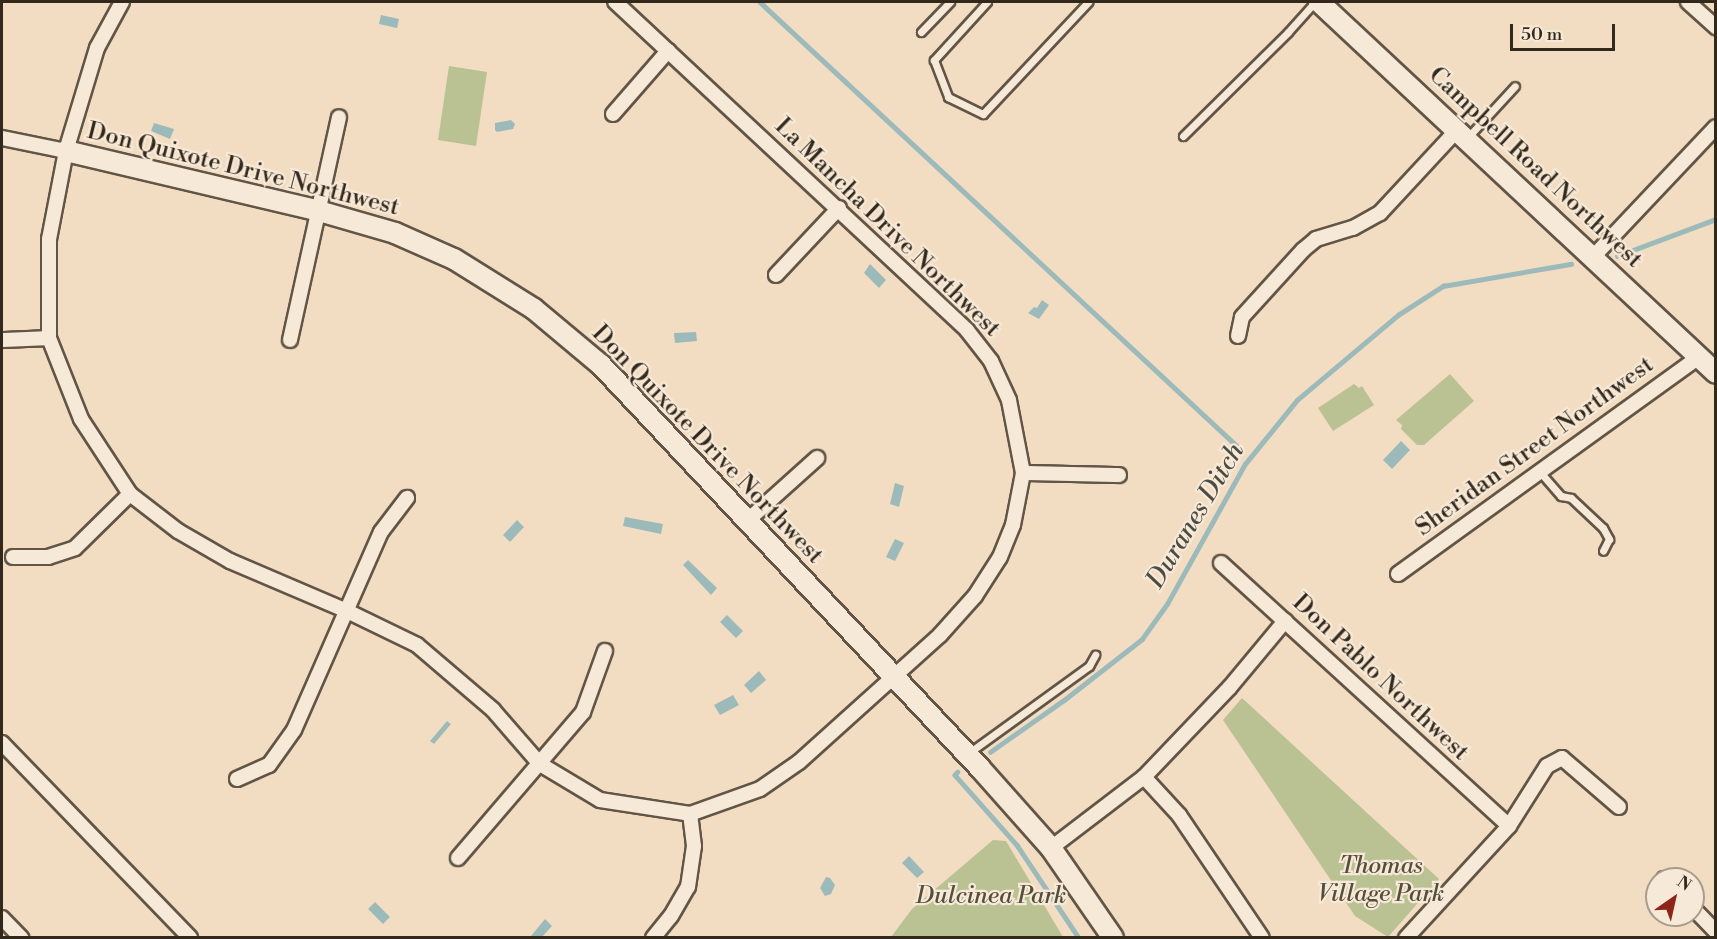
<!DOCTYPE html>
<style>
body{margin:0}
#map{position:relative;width:1717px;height:939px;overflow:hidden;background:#f2ddc2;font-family:"Libre Bodoni",serif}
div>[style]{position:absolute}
.green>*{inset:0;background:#bac193}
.water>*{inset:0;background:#9dbabb}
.stream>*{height:4.5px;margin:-2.25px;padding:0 2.25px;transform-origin:2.25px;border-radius:2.25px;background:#9dbabb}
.roads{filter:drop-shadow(2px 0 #625546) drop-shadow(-2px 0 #625546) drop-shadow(0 2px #625546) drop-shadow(0 -2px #625546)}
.lane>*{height:7px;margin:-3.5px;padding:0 3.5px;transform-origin:3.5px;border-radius:3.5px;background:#f7e9d7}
.street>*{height:14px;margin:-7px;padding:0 7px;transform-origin:7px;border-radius:7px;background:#f7e9d7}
.secondary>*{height:20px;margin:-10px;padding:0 10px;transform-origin:10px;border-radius:10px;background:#f7e9d7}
span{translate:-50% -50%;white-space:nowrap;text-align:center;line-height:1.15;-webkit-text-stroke:4.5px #f7e9d7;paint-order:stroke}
.street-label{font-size:24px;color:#32281c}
.park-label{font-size:24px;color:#544e3a;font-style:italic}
.water-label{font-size:26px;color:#4d4c44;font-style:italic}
.frame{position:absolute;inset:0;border:3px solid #32281c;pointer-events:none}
.north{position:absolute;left:1645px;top:867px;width:60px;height:60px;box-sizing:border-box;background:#f7e9d7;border:2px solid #a89c8c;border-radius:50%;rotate:34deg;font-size:16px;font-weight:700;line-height:24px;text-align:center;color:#32281c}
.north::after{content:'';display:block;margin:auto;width:21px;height:27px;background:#8f2418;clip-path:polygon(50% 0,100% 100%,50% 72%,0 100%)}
.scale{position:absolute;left:1510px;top:24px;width:105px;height:27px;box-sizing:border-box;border:3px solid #32281c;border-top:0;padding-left:8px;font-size:18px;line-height:21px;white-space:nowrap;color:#32281c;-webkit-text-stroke:4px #f7e9d7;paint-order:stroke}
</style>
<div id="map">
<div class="green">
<i style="clip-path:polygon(449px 66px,487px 72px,476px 146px,438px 140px)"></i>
<i style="clip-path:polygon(1450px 374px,1474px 401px,1424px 445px,1417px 445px,1401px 429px,1402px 425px,1396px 420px)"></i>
<i style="clip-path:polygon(1354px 384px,1359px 388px,1362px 386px,1374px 405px,1333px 431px,1318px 408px)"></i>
<i style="clip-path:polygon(1242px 698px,1439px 879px,1388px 937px,1355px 916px,1223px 720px)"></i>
<i style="clip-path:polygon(993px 840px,1006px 841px,1063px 937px,891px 937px,912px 909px)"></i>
</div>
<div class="water">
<i style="clip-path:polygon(381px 15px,399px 19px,397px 28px,379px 24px)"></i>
<i style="clip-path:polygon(511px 120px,515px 124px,513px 129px,497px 132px,495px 130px,495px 123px)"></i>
<i style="clip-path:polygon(154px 123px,174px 129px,170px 139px,151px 131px)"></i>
<i style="clip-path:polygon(870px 264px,886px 280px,879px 288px,864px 273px)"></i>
<i style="clip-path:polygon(1042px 300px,1049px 305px,1039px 319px,1028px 313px,1034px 307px,1037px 308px)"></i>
<i style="clip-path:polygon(696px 332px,697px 341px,675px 343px,674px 333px)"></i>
<i style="clip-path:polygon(1401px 441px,1410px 450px,1392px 469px,1383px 460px)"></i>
<i style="clip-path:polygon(895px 483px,904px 486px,899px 507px,890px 504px)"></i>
<i style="clip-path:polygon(625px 517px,663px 524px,661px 534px,623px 526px)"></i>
<i style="clip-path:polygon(517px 520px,524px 527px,510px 542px,503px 535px)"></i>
<i style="clip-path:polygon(895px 539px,904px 543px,895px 561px,886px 557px)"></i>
<i style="clip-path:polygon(688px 560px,717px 588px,711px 595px,683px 565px)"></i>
<i style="clip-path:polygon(727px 615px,743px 631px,736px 638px,720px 622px)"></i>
<i style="clip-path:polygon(759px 671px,766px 680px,751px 693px,744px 685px)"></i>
<i style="clip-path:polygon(733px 695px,739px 705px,720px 715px,714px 705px)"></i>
<i style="clip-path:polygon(447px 721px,451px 724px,434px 744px,430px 741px)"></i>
<i style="clip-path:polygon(909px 856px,924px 872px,917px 878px,902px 863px)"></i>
<i style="clip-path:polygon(826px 877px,830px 878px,835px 885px,831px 894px,825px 896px,820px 888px)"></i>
<i style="clip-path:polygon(375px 902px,390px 917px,383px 924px,368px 909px)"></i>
<i style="clip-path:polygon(545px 919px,552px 926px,542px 937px,533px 937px,531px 936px)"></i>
</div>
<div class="stream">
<i style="left:760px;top:2px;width:653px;rotate:42.95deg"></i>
<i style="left:1617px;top:256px;width:106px;rotate:-20.5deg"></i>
<i style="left:990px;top:752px;width:90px;rotate:-35.1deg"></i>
<i style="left:1064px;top:700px;width:99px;rotate:-38deg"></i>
<i style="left:1142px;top:639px;width:43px;rotate:-54.5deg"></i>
<i style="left:1167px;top:604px;width:160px;rotate:-60.9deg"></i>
<i style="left:1245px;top:464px;width:82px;rotate:-50.9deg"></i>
<i style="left:1297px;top:400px;width:132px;rotate:-40.1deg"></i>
<i style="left:1398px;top:315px;width:54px;rotate:-32.8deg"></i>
<i style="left:1443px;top:286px;width:130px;rotate:-9.8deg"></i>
<i style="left:958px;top:772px;width:4px;rotate:135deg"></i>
<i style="left:955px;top:775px;width:94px;rotate:48.5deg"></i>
<i style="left:1017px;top:845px;width:112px;rotate:56.3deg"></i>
</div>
<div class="roads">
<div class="lane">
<i style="left:987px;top:2px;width:79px;rotate:132.4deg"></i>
<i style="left:934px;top:60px;width:40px;rotate:69deg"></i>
<i style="left:948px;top:97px;width:39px;rotate:26deg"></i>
<i style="left:983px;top:114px;width:154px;rotate:-46.8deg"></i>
<i style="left:921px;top:32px;width:42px;rotate:-46deg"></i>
<i style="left:1183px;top:136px;width:148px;rotate:-44.7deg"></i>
<i style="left:1288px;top:32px;width:40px;rotate:-48deg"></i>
<i style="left:1468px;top:137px;width:69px;rotate:-47.3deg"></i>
<i style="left:1540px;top:472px;width:32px;rotate:49deg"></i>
<i style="left:1561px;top:496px;width:10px;rotate:11deg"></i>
<i style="left:1571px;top:498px;width:44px;rotate:43.2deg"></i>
<i style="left:1603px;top:528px;width:13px;rotate:61deg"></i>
<i style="left:1609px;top:539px;width:13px;rotate:117deg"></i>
<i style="left:970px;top:752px;width:147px;rotate:-35.9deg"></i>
<i style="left:1089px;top:666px;width:13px;rotate:-61deg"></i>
</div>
<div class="street">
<i style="left:122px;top:2px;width:52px;rotate:118.5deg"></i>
<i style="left:97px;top:48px;width:108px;rotate:106.8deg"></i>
<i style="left:66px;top:151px;width:90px;rotate:100.9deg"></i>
<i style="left:49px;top:239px;width:99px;rotate:90deg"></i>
<i style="left:49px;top:338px;width:87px;rotate:68.4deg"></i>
<i style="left:81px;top:419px;width:90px;rotate:56.8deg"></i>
<i style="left:130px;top:494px;width:61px;rotate:37.6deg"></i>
<i style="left:178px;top:531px;width:60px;rotate:30deg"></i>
<i style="left:230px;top:561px;width:127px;rotate:23.1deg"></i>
<i style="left:347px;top:611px;width:78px;rotate:25.9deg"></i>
<i style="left:417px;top:645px;width:100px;rotate:40.5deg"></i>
<i style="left:493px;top:710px;width:72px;rotate:49deg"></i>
<i style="left:540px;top:764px;width:70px;rotate:31deg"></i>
<i style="left:600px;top:800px;width:91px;rotate:8.8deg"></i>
<i style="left:690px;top:814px;width:74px;rotate:-19.7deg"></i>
<i style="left:760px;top:789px;width:47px;rotate:-34.7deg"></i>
<i style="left:799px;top:762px;width:190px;rotate:-42deg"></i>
<i style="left:940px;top:635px;width:52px;rotate:-48.1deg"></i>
<i style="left:975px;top:596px;width:46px;rotate:-57.3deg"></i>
<i style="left:1000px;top:557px;width:35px;rotate:-68deg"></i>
<i style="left:1013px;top:525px;width:53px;rotate:-79.1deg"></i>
<i style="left:1023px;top:473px;width:74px;rotate:-100.9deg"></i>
<i style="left:1009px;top:400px;width:43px;rotate:-114.8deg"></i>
<i style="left:991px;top:361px;width:39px;rotate:-128deg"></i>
<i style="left:967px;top:330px;width:481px;rotate:-137deg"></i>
<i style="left:1688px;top:2px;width:38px;rotate:42deg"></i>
<i style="left:613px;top:114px;width:84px;rotate:-48.9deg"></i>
<i style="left:2px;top:138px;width:65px;rotate:11.5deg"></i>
<i style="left:1592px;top:258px;width:180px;rotate:-46.6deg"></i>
<i style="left:776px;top:275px;width:92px;rotate:-46.8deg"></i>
<i style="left:1238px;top:336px;width:19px;rotate:-78deg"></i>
<i style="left:1242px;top:317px;width:91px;rotate:-47.7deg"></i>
<i style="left:1303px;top:250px;width:17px;rotate:-40deg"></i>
<i style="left:1316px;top:239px;width:39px;rotate:-17deg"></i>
<i style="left:1353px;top:228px;width:31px;rotate:-29deg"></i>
<i style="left:1380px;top:213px;width:113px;rotate:-47.1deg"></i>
<i style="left:2px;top:340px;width:47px;rotate:-2.4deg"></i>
<i style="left:290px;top:340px;width:228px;rotate:-77.6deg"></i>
<i style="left:1023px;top:473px;width:96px;rotate:1.2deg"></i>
<i style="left:748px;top:520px;width:93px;rotate:-41.9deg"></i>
<i style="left:13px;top:557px;width:35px"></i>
<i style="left:48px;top:557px;width:28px;rotate:-18deg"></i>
<i style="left:75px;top:548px;width:77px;rotate:-44.5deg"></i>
<i style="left:1221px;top:563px;width:390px;rotate:42.4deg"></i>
<i style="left:1398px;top:574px;width:371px;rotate:-35.8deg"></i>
<i style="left:2px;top:743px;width:271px;rotate:46deg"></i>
<i style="left:1144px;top:777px;width:52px;rotate:47.4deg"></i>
<i style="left:1179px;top:815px;width:148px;rotate:56deg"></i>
<i style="left:237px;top:779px;width:35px;rotate:-24deg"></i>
<i style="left:269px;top:765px;width:43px;rotate:-54.5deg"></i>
<i style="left:294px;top:730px;width:216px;rotate:-66.3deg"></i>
<i style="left:381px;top:532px;width:43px;rotate:-52.6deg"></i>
<i style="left:1051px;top:848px;width:117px;rotate:-37.4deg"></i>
<i style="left:1144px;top:777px;width:124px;rotate:-46.3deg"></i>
<i style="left:1230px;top:687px;width:86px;rotate:-50.2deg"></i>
<i style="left:458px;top:858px;width:192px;rotate:-49.4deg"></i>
<i style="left:583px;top:712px;width:65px;rotate:-70.2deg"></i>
<i style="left:1664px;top:879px;width:1px"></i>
<i style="left:1693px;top:908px;width:33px;rotate:46deg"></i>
<i style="left:2px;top:918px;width:28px;rotate:46deg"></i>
<i style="left:653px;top:938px;width:28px;rotate:-51deg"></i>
<i style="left:671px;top:916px;width:34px;rotate:-60deg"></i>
<i style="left:688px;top:887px;width:41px;rotate:-81.7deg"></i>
<i style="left:694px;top:846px;width:32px;rotate:-97deg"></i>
<i style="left:1406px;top:938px;width:152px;rotate:-47.4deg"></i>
<i style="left:1509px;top:826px;width:71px;rotate:-57.7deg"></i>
<i style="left:1547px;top:766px;width:17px;rotate:-28deg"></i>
<i style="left:1562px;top:758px;width:75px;rotate:40.7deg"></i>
</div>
<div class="secondary">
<i style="left:1319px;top:2px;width:543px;rotate:43.06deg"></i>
<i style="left:66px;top:151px;width:260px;rotate:13.3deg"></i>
<i style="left:319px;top:211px;width:79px;rotate:16.1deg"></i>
<i style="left:395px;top:233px;width:64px;rotate:23.8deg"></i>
<i style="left:454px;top:259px;width:94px;rotate:32deg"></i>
<i style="left:534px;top:309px;width:87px;rotate:39.9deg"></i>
<i style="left:601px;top:365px;width:553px;rotate:46.76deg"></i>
<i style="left:980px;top:768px;width:107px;rotate:48.4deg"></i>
<i style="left:1051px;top:848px;width:109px;rotate:55.4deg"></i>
</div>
</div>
<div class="street-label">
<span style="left:1535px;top:168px;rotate:43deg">Campbell Road Northwest</span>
<span style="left:243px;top:170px;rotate:14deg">Don Quixote Drive Northwest</span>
<span style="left:887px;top:228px;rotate:44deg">La Mancha Drive Northwest</span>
<span style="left:707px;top:445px;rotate:46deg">Don Quixote Drive Northwest</span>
<span style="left:1535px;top:447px;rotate:-36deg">Sheridan Street Northwest</span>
<span style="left:1380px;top:678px;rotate:43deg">Don Pablo Northwest</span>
</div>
<div class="park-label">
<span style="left:1381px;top:881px">Thomas<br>Village Park</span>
<span style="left:991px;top:897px">Dulcinea Park</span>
</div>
<div class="water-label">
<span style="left:1196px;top:516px;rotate:-59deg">Duranes Ditch</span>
</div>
<div class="frame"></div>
<div class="north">N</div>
<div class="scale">50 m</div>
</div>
